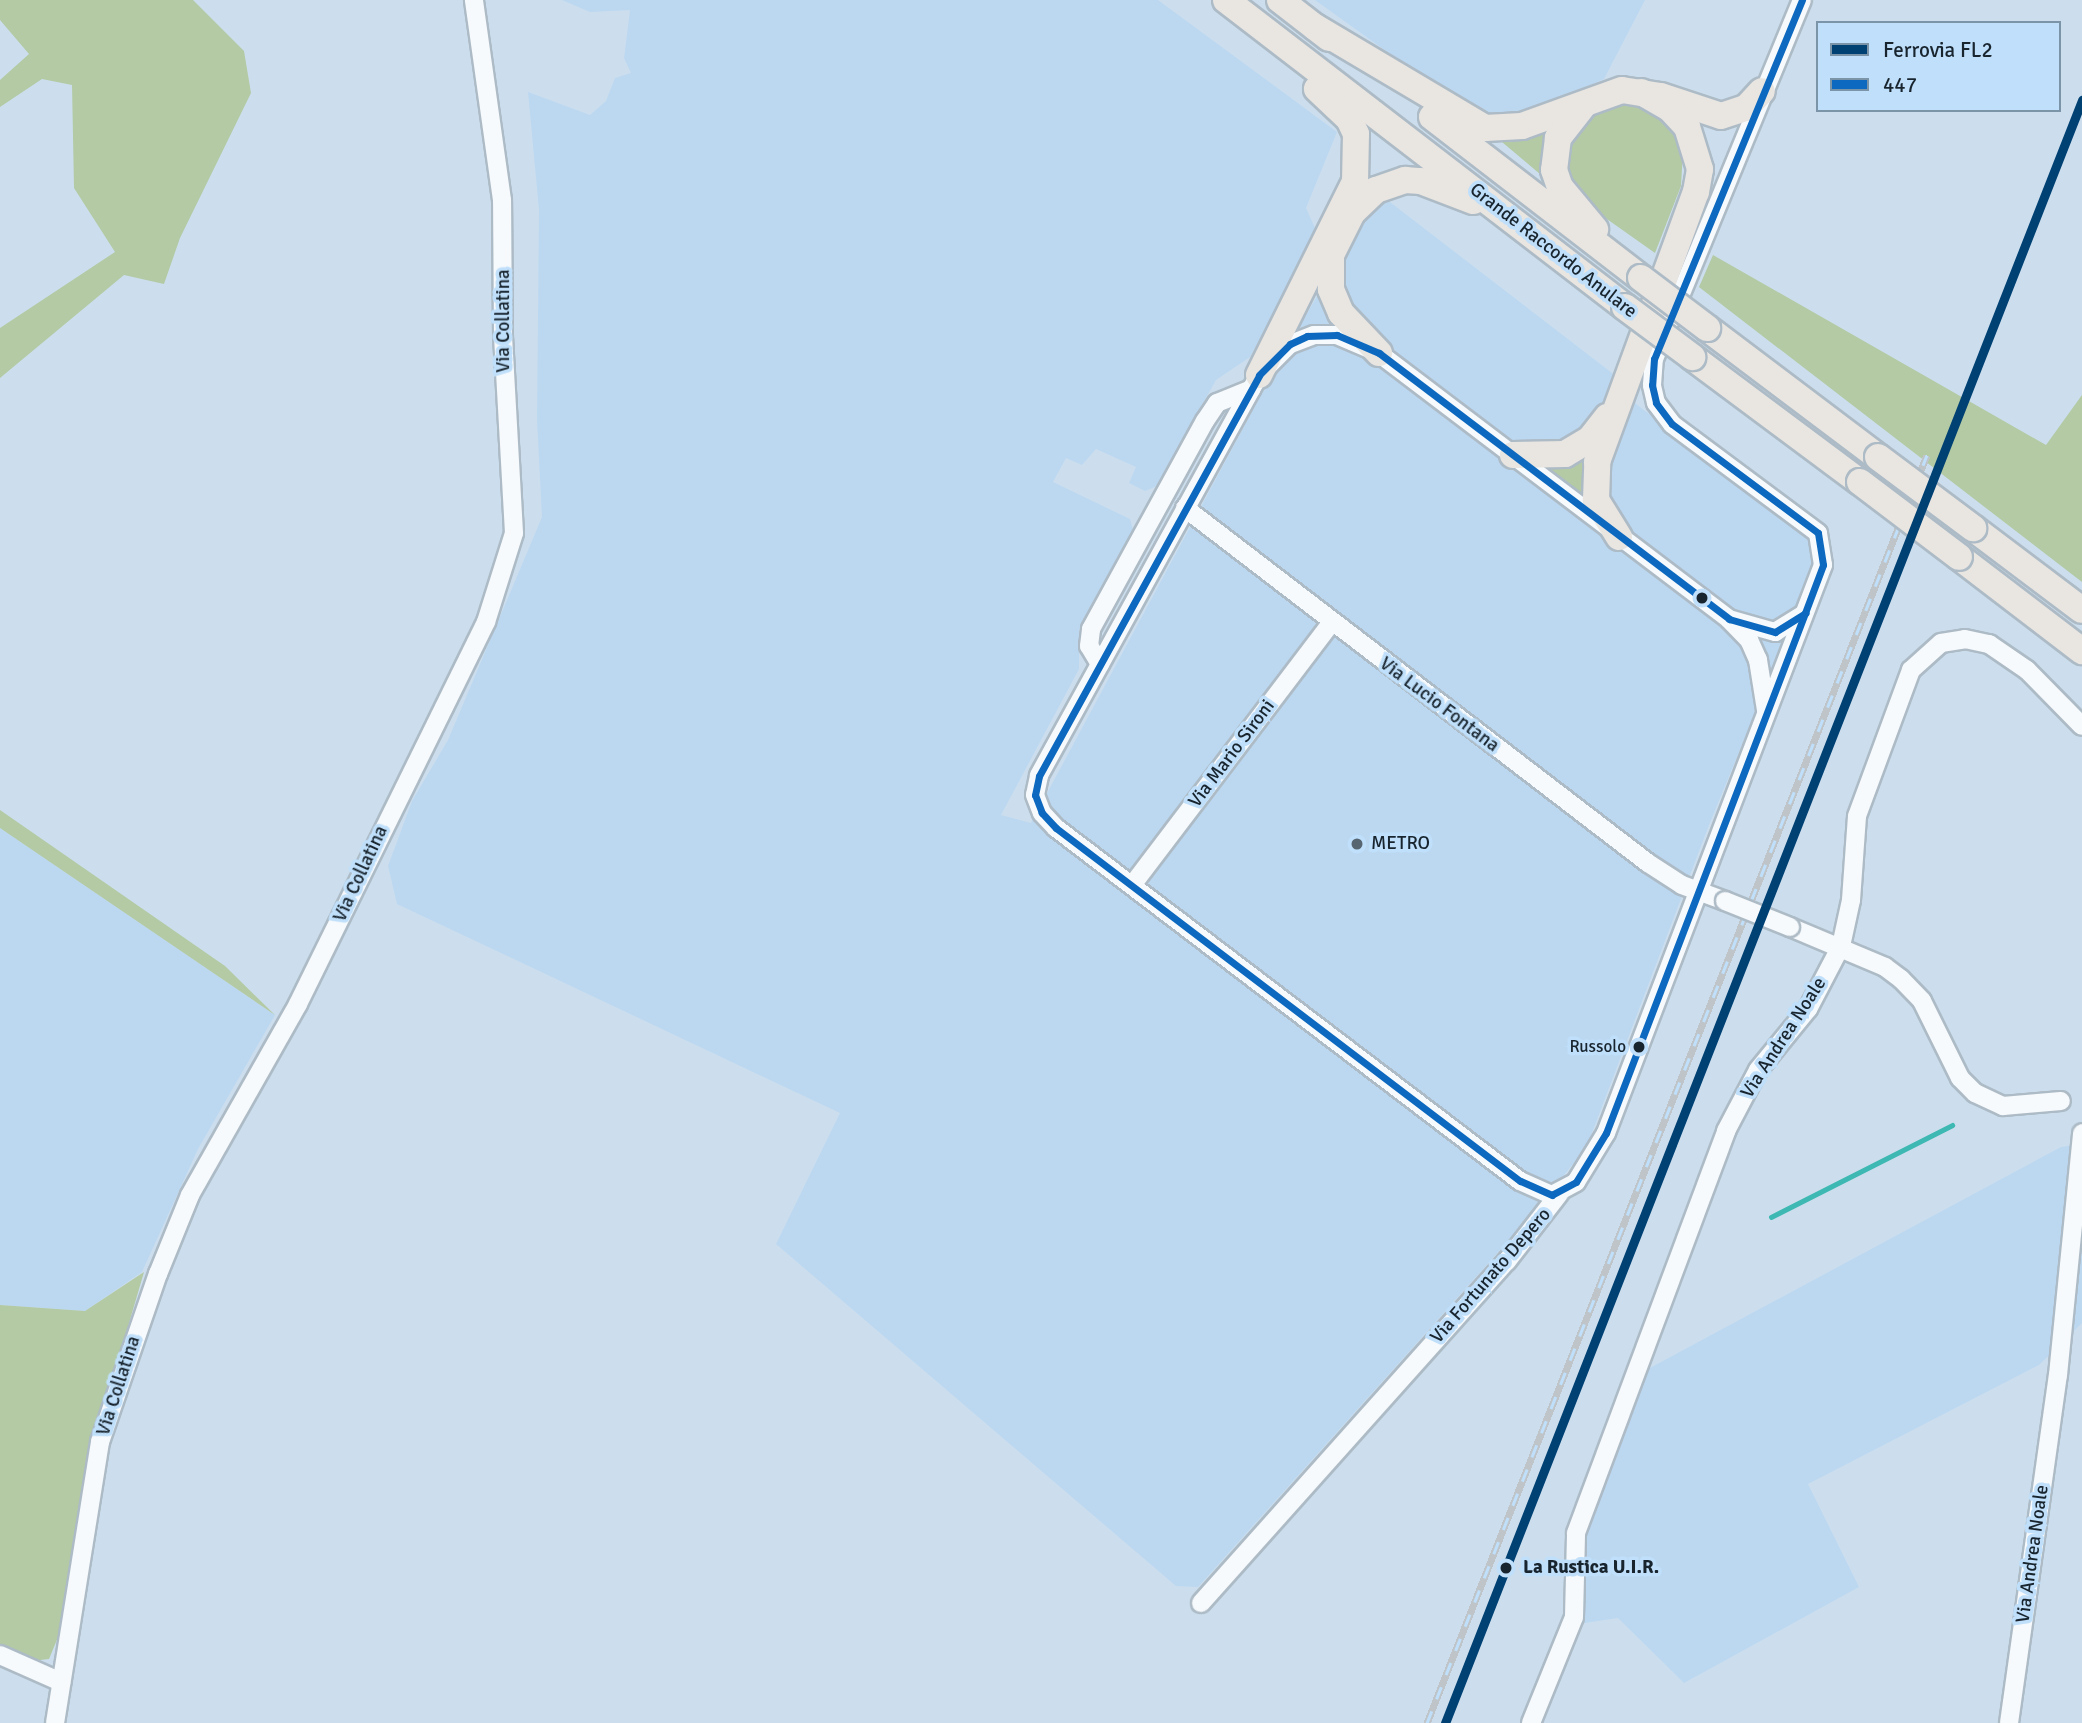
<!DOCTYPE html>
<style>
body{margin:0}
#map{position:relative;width:2082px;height:1723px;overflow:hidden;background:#ccdeed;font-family:Signika,sans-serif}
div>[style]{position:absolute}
.built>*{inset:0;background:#bcd8f1}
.green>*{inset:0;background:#b3caa4}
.stream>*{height:4.5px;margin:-2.25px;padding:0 2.25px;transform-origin:2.25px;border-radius:2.25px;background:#3db8b2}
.roads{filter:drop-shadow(2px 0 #adbbc6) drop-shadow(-2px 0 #adbbc6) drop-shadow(0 2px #adbbc6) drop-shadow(0 -2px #adbbc6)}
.minor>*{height:18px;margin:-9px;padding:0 9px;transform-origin:9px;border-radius:9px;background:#f7fafc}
.highway>*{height:26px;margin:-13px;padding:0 13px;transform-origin:13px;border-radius:13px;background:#e9e5e1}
.rail>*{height:7px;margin-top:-3.5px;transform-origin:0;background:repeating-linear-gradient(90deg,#bfdffa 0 13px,#bec4c8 0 26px);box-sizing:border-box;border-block:2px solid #bec4c8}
.bridges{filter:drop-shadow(2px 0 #adbbc6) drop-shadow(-2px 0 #adbbc6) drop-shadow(0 2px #adbbc6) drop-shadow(0 -2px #adbbc6)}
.minor-bridge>*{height:18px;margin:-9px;padding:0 9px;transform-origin:9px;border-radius:9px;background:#f7fafc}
.highway-bridge>*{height:26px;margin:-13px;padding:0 13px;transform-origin:13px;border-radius:13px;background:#e9e5e1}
.bus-1>*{height:7px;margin:-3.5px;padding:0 3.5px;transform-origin:3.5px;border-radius:3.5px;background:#0c69bf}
.rail-1>*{height:9px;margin:-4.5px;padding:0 4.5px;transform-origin:4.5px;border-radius:4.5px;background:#004174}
.dots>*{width:19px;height:19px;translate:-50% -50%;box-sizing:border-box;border:4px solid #bfdffa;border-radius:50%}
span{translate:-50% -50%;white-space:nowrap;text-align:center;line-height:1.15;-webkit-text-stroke:7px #bfdffa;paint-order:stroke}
.bus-label{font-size:17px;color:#18242e}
.right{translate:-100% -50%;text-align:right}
.street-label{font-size:19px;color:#18242e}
.poi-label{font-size:19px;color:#18242e}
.left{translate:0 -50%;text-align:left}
.stop-label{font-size:19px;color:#18242e;font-weight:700}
.legend{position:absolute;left:1816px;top:21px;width:245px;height:91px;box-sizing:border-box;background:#bfdffa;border:2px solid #7c94a8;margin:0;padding:9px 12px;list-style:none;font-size:21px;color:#18242e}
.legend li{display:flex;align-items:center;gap:14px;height:35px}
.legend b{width:35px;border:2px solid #7c94a8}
</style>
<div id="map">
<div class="built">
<i style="clip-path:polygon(562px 0,1158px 0,1337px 132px,1306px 208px,1318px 235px,1250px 357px,1216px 380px,1157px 486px,1145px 491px,1129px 483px,1136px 467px,1096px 449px,1082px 465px,1066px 458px,1053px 482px,1130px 519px,1133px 530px,1079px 630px,1079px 669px,1001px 815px,1031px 823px,1275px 369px,1364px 215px,1386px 199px,1612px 373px,1632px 401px,1799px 527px,1810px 542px,1814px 561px,1807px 587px,1709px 825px,1587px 1146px,1543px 1202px,1198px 1587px,1176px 1586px,776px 1244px,840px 1113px,397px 904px,388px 866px,412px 801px,448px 740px,542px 517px,537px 420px,539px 210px,528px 92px,590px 115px,606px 101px,615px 78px,631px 73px,624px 58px,630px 10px,590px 12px)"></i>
<i style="clip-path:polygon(1315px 0,1645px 0,1604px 79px,1512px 120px,1475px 115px)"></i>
<i style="clip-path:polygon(0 828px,275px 1015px,198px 1149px,142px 1272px,85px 1311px,0 1305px)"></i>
<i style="clip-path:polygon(2082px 1144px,2082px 1323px,2039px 1365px,1808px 1484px,1859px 1587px,1684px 1683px,1618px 1618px,1571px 1625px,1573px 1551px,1635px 1376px,2061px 1147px)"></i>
</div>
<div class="green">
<i style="clip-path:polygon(0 0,193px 0,244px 51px,251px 93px,180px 238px,164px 284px,124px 275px,0 378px,0 328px,115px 252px,74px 188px,72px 85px,42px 79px,0 107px,0 80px,29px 54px,0 20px)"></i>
<i style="clip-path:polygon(1621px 101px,1651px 108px,1674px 129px,1683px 150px,1681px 186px,1655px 253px,1580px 200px,1565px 176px,1564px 154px,1580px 117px)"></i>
<i style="clip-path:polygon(1550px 129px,1547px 180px,1502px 142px,1529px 139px)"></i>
<i style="clip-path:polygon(1713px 255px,2046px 445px,2082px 395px,2082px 582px,1699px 287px)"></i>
<i style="clip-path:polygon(1593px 446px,1583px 495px,1541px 463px)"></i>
<i style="clip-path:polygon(0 810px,225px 966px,275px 1015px,0 828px)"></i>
<i style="clip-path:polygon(144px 1272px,93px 1446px,66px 1618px,49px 1659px,31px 1661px,0 1644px,0 1305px,85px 1311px)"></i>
</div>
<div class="stream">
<i style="left:1771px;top:1217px;width:203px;rotate:-26.9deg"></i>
</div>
<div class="roads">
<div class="minor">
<i style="left:1185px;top:508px;width:583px;rotate:37.48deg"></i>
<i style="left:1648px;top:863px;width:40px;rotate:32.9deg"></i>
<i style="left:1682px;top:885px;width:46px;rotate:20.4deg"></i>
<i style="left:1732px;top:620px;width:45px;rotate:15.6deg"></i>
<i style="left:1775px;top:632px;width:32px;rotate:-32deg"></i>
<i style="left:1100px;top:664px;width:21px;rotate:-121deg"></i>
<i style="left:1089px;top:646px;width:17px;rotate:-83deg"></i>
<i style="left:1091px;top:629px;width:237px;rotate:-61.3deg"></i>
<i style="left:1205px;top:421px;width:22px;rotate:-56deg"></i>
<i style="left:1217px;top:403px;width:37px;rotate:-22deg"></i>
<i style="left:1766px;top:710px;width:51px;rotate:-99.1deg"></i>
<i style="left:1758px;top:660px;width:22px;rotate:-114deg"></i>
<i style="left:1749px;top:640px;width:29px;rotate:-134deg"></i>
<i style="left:1729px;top:619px;width:440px;rotate:-142.8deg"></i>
<i style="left:1379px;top:353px;width:46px;rotate:-156.8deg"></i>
<i style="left:1337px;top:335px;width:23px;rotate:180deg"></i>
<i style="left:1314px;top:335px;width:26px;rotate:159deg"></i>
<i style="left:1290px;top:344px;width:44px;rotate:135deg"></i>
<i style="left:1259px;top:375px;width:457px;rotate:118.8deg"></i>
<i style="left:1039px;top:776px;width:19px;rotate:102deg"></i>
<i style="left:1035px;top:795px;width:19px;rotate:69deg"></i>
<i style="left:1042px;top:813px;width:21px;rotate:47deg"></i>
<i style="left:1056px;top:828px;width:583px;rotate:37.26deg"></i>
<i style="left:1520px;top:1181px;width:35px;rotate:24deg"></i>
<i style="left:1552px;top:1195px;width:27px;rotate:-28deg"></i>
<i style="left:1576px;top:1182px;width:57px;rotate:-58.5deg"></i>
<i style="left:1606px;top:1133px;width:608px;rotate:-69.09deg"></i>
<i style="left:1823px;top:565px;width:32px;rotate:-99deg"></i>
<i style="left:1818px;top:533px;width:182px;rotate:-143.3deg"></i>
<i style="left:1672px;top:424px;width:26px;rotate:-127deg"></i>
<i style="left:1656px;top:403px;width:18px;rotate:-103deg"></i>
<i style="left:1652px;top:385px;width:26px;rotate:-86deg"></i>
<i style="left:1654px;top:359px;width:388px;rotate:-67.6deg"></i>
<i style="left:1133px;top:884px;width:328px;rotate:-52.8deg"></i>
<i style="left:1790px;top:927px;width:103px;rotate:22.8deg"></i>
<i style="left:1885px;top:967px;width:20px;rotate:37deg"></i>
<i style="left:1901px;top:979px;width:30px;rotate:46deg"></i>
<i style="left:1922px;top:1001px;width:86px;rotate:63.7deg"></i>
<i style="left:1960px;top:1078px;width:21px;rotate:45deg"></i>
<i style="left:1975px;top:1093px;width:31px;rotate:25deg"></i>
<i style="left:2003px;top:1106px;width:58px;rotate:-4.9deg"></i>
<i style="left:1201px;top:1603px;width:459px;rotate:-48.2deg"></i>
<i style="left:1507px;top:1261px;width:85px;rotate:-52.2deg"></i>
<i style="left:0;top:1655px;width:67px;rotate:23.9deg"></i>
<i style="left:55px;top:1723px;width:285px;rotate:-80.9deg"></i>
<i style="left:100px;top:1442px;width:178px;rotate:-71deg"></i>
<i style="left:158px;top:1274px;width:85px;rotate:-67.9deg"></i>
<i style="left:190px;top:1195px;width:219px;rotate:-60.5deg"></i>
<i style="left:298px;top:1004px;width:426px;rotate:-63.8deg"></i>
<i style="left:486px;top:622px;width:93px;rotate:-72.5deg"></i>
<i style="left:514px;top:533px;width:197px;rotate:-93.2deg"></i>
<i style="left:503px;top:336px;width:136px;rotate:-90.4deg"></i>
<i style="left:502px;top:200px;width:202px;rotate:-98deg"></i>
<i style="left:1531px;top:1723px;width:114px;rotate:-67.9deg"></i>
<i style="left:1574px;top:1617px;width:84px;rotate:-88.6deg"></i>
<i style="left:1576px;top:1533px;width:429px;rotate:-69.5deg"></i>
<i style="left:1726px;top:1131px;width:69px;rotate:-62.3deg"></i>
<i style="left:1758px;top:1070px;width:79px;rotate:-50.7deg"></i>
<i style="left:1808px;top:1009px;width:71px;rotate:-62.4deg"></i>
<i style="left:1841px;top:946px;width:47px;rotate:-77.7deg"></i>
<i style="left:1851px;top:900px;width:84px;rotate:-85.9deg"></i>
<i style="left:1857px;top:816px;width:156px;rotate:-69.7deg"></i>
<i style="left:1911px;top:670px;width:40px;rotate:-42deg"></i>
<i style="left:1941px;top:643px;width:24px;rotate:-9deg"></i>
<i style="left:1965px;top:639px;width:25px;rotate:12deg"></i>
<i style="left:1989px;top:644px;width:46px;rotate:34.4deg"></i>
<i style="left:2027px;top:670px;width:78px;rotate:45.5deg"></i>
<i style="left:2009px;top:1723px;width:351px;rotate:-82deg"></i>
<i style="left:2058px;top:1375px;width:243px;rotate:-84.3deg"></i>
</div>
<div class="highway">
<i style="left:1226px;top:0;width:503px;rotate:37.58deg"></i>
<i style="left:1280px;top:0;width:62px;rotate:37.8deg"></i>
<i style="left:1315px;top:27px;width:198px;rotate:30.7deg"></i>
<i style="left:1485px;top:128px;width:37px;rotate:-3deg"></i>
<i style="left:1522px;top:126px;width:106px;rotate:-19.8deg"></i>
<i style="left:1622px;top:90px;width:39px;rotate:9deg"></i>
<i style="left:1661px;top:96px;width:63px;rotate:18.4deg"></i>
<i style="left:1721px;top:116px;width:26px;rotate:-18deg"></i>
<i style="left:1746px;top:108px;width:23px;rotate:-47deg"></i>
<i style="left:1583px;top:106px;width:41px;rotate:128deg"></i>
<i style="left:1558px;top:138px;width:32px;rotate:97deg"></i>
<i style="left:1554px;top:170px;width:18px;rotate:71deg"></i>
<i style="left:1560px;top:187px;width:55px;rotate:50.2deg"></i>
<i style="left:1432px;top:117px;width:264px;rotate:37.6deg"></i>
<i style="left:1707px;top:328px;width:214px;rotate:37deg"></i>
<i style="left:1379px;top:353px;width:55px;rotate:-133.5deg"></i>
<i style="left:1341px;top:313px;width:26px;rotate:-113deg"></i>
<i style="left:1331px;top:289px;width:34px;rotate:-90deg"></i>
<i style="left:1331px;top:255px;width:47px;rotate:-63.4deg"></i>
<i style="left:1352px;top:213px;width:33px;rotate:-44deg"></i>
<i style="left:1376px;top:190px;width:31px;rotate:-19deg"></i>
<i style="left:1405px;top:180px;width:16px;rotate:4deg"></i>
<i style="left:1421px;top:181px;width:56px;rotate:21deg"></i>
<i style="left:1692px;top:357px;width:209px;rotate:36.7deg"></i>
<i style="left:1259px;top:375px;width:216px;rotate:-63.6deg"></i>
<i style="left:1355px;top:182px;width:48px;rotate:-88.8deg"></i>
<i style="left:1356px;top:134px;width:17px;rotate:-115deg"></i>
<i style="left:1349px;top:119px;width:44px;rotate:-136.8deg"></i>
<i style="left:1513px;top:455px;width:52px;rotate:-1.1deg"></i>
<i style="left:1565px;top:454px;width:29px;rotate:-31deg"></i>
<i style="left:1590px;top:439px;width:28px;rotate:-52deg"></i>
<i style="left:1973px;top:528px;width:136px;rotate:37deg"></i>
<i style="left:1619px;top:537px;width:44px;rotate:-121.9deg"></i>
<i style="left:1596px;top:500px;width:38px;rotate:-88deg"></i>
<i style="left:1597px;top:462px;width:288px;rotate:-69.9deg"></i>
<i style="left:1696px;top:192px;width:23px;rotate:-80deg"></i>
<i style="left:1700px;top:169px;width:44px;rotate:-107.2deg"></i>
<i style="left:1687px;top:127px;width:26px;rotate:-133deg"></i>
<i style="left:1669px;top:108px;width:32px;rotate:-150deg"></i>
<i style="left:1959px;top:557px;width:155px;rotate:37.4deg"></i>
</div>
</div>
<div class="rail">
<i style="left:1427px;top:1723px;width:1363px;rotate:-68.48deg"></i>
</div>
<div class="bridges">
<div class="minor-bridge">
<i style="left:1725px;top:901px;width:70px;rotate:21.8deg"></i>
</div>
<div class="highway-bridge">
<i style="left:1641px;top:278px;width:83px;rotate:37.1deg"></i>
<i style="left:1625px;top:307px;width:84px;rotate:36.7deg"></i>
<i style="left:1878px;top:457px;width:119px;rotate:36.8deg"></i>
<i style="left:1860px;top:482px;width:124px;rotate:37.1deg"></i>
</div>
</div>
<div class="bus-1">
<i style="left:1802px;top:0;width:388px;rotate:112.4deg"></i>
<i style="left:1654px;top:359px;width:26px;rotate:94deg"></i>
<i style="left:1652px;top:385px;width:18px;rotate:77deg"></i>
<i style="left:1656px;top:403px;width:26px;rotate:53deg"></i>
<i style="left:1672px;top:424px;width:182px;rotate:36.7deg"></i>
<i style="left:1818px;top:533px;width:32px;rotate:81deg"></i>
<i style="left:1823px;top:565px;width:51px;rotate:110.6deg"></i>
<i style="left:1337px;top:335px;width:46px;rotate:23.2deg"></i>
<i style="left:1379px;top:353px;width:440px;rotate:37.2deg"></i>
<i style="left:1729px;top:619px;width:48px;rotate:15.8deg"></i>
<i style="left:1775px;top:632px;width:36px;rotate:-32deg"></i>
<i style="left:1805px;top:613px;width:557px;rotate:110.94deg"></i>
<i style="left:1606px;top:1133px;width:57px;rotate:121.5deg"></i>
<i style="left:1576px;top:1182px;width:27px;rotate:152deg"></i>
<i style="left:1552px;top:1195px;width:35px;rotate:-156deg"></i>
<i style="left:1520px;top:1181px;width:583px;rotate:-142.74deg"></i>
<i style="left:1056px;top:828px;width:21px;rotate:-133deg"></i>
<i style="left:1042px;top:813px;width:19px;rotate:-111deg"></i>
<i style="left:1035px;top:795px;width:19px;rotate:-78deg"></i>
<i style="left:1039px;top:776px;width:457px;rotate:-61.2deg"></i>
<i style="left:1259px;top:375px;width:44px;rotate:-45deg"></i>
<i style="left:1290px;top:344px;width:19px;rotate:-25deg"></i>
<i style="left:1307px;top:336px;width:30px;rotate:-2deg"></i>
</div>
<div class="rail-1">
<i style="left:1445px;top:1723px;width:1744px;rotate:-68.57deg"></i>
</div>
<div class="dots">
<i style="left:1702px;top:598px;background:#18242e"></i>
<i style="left:1357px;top:844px;background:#576571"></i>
<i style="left:1639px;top:1047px;background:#18242e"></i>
<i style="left:1506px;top:1568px;background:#18242e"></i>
</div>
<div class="bus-label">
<span class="right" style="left:1626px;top:1047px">Russolo</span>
</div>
<div class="street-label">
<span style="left:1553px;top:251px;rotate:38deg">Grande Raccordo Anulare</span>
<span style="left:504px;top:321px;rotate:-90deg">Via Collatina</span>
<span style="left:1439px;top:705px;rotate:37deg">Via Lucio Fontana</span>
<span style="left:1232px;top:754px;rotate:-53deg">Via Mario Sironi</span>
<span style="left:361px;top:874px;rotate:-65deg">Via Collatina</span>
<span style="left:1784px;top:1038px;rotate:-57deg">Via Andrea Noale</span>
<span style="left:1491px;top:1276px;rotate:-49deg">Via Fortunato Depero</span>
<span style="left:119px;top:1386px;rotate:-72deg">Via Collatina</span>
<span style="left:2033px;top:1554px;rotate:-82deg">Via Andrea Noale</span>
</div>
<div class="poi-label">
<span class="left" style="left:1371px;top:844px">METRO</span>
</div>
<div class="stop-label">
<span class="left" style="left:1523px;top:1568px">La Rustica U.I.R.</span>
</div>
<ul class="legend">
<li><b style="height:9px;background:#004174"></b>Ferrovia FL2</li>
<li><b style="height:9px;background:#0c69bf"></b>447</li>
</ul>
</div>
